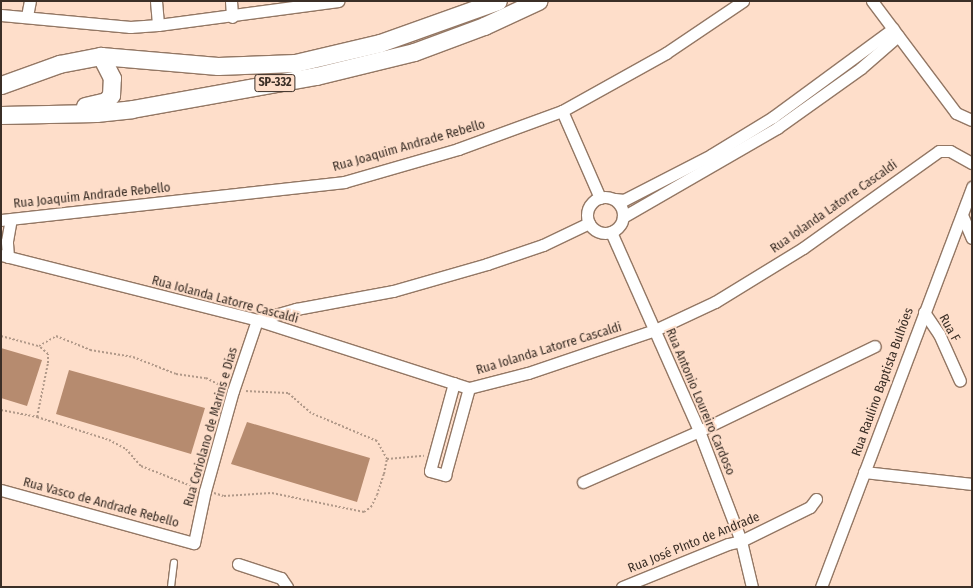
<!DOCTYPE html>
<meta charset="utf-8">
<style>
body{margin:0}
#map{position:relative;width:973px;height:588px;overflow:hidden;background:#fedeca;font-family:"Fira Sans Condensed",sans-serif}
div>[style]{position:absolute}
.water>*{inset:0;background:#b68b6f}
.path>*{height:2px;margin-top:-1px;transform-origin:0;background:repeating-linear-gradient(90deg,#b19989 0 2px,transparent 0 4px)}
.roads{filter:drop-shadow(1px 0 #937764) drop-shadow(-1px 0 #937764) drop-shadow(0 1px #937764) drop-shadow(0 -1px #937764)}
.service>*{height:5.5px;margin:-2.75px;padding:0 2.75px;transform-origin:2.75px;border-radius:2.75px;background:#fff}
.minor>*{height:11px;margin:-5.5px;padding:0 5.5px;transform-origin:5.5px;border-radius:5.5px;background:#fff}
.minor>.ring{margin:-5.5px;padding:0;box-sizing:content-box;background:none;border:11px solid #fff;border-radius:50%}
.primary>*{height:17px;margin:-8.5px;padding:0 8.5px;transform-origin:8.5px;border-radius:8.5px;background:#fff}
span{translate:-50% -50%;white-space:nowrap;text-align:center;line-height:1.15;-webkit-text-stroke:4px #fedeca;paint-order:stroke}
.shield-label span{padding:1px 3px;background:#fedeca;border:1px solid;border-radius:3px;-webkit-text-stroke-width:0}
.shield-label{font-size:12px;color:#3b2f27;font-weight:700}
.street-label{font-size:13px;color:#3b2f27}
.frame{position:absolute;inset:0;border:2px solid #3b2f27;pointer-events:none}
</style>
<div id="map">
<div class="water">
<i style="clip-path:polygon(1px 348px,42px 360px,27px 406px,1px 398px)"></i>
<i style="clip-path:polygon(69px 370px,205px 408px,191px 454px,56px 414px)"></i>
<i style="clip-path:polygon(247px 422px,370px 458px,357px 502px,231px 464px)"></i>
</div>
<div class="path">
<i style="left:1px;top:336px;width:39px;rotate:15deg"></i>
<i style="left:39px;top:346px;width:20px;rotate:-30deg"></i>
<i style="left:56px;top:336px;width:37px;rotate:22deg"></i>
<i style="left:90px;top:350px;width:44px;rotate:9.2deg"></i>
<i style="left:133px;top:357px;width:46px;rotate:21.6deg"></i>
<i style="left:176px;top:374px;width:30px;rotate:8deg"></i>
<i style="left:206px;top:378px;width:20px;rotate:27deg"></i>
<i style="left:1px;top:410px;width:37px;rotate:11deg"></i>
<i style="left:37px;top:417px;width:76px;rotate:17.7deg"></i>
<i style="left:109px;top:440px;width:19px;rotate:28deg"></i>
<i style="left:126px;top:449px;width:23px;rotate:49deg"></i>
<i style="left:141px;top:466px;width:59px;rotate:21.8deg"></i>
<i style="left:37px;top:417px;width:55px;rotate:-78.5deg"></i>
<i style="left:48px;top:363px;width:9px;rotate:-90deg"></i>
<i style="left:48px;top:354px;width:12px;rotate:-138deg"></i>
<i style="left:387px;top:459px;width:37px;rotate:-5deg"></i>
<i style="left:214px;top:493px;width:10px;rotate:17deg"></i>
<i style="left:224px;top:496px;width:48px;rotate:-3.6deg"></i>
<i style="left:272px;top:493px;width:94px;rotate:11.7deg"></i>
<i style="left:364px;top:512px;width:9px;rotate:-36deg"></i>
<i style="left:371px;top:507px;width:13px;rotate:-63deg"></i>
<i style="left:377px;top:495px;width:22px;rotate:-72deg"></i>
<i style="left:384px;top:474px;width:15px;rotate:-79deg"></i>
<i style="left:387px;top:459px;width:21px;rotate:-119deg"></i>
<i style="left:377px;top:441px;width:72px;rotate:-157deg"></i>
<i style="left:311px;top:413px;width:30px;rotate:-139deg"></i>
<i style="left:288px;top:393px;width:44px;rotate:-177.4deg"></i>
</div>
<div class="roads">
<div class="service">
<i style="left:171px;top:587px;width:24px;rotate:-83deg"></i>
</div>
<div class="minor">
<i style="left:156px;top:1px;width:24px;rotate:85deg"></i>
<i style="left:231px;top:1px;width:16px;rotate:86deg"></i>
<i style="left:872px;top:1px;width:140px;rotate:53.1deg"></i>
<i style="left:956px;top:113px;width:17px;rotate:24deg"></i>
<i style="left:1px;top:15px;width:130px;rotate:5.3deg"></i>
<i style="left:130px;top:27px;width:28px;rotate:-4deg"></i>
<i style="left:158px;top:25px;width:182px;rotate:-7.6deg"></i>
<i style="left:27px;top:16px;width:15px;rotate:-79deg"></i>
<i style="left:562px;top:111px;width:95px;rotate:66.4deg"></i>
<i class="ring" style="left:587px;top:197px;width:25px;height:25px"></i>
<i style="left:615px;top:199px;width:9px;rotate:6deg"></i>
<i style="left:624px;top:200px;width:98px;rotate:-27.3deg"></i>
<i style="left:711px;top:155px;width:73px;rotate:-31.5deg"></i>
<i style="left:773px;top:117px;width:149px;rotate:-36.3deg"></i>
<i style="left:962px;top:215px;width:25px;rotate:67deg"></i>
<i style="left:623px;top:217px;width:178px;rotate:-30deg"></i>
<i style="left:777px;top:128px;width:103px;rotate:-35.5deg"></i>
<i style="left:861px;top:68px;width:49px;rotate:-40.9deg"></i>
<i style="left:1px;top:220px;width:345px;rotate:-6.3deg"></i>
<i style="left:344px;top:182px;width:119px;rotate:-16.1deg"></i>
<i style="left:458px;top:149px;width:111px;rotate:-20.1deg"></i>
<i style="left:562px;top:111px;width:119px;rotate:-29.1deg"></i>
<i style="left:666px;top:53px;width:93px;rotate:-34deg"></i>
<i style="left:611px;top:232px;width:218px;rotate:66.1deg"></i>
<i style="left:699px;top:431px;width:118px;rotate:69.1deg"></i>
<i style="left:741px;top:541px;width:47px;rotate:76.6deg"></i>
<i style="left:1px;top:255px;width:264px;rotate:14.2deg"></i>
<i style="left:257px;top:320px;width:223px;rotate:17.8deg"></i>
<i style="left:469px;top:388px;width:61px;rotate:-14.3deg"></i>
<i style="left:528px;top:373px;width:134px;rotate:-18.7deg"></i>
<i style="left:655px;top:330px;width:66px;rotate:-25deg"></i>
<i style="left:715px;top:302px;width:103px;rotate:-31.5deg"></i>
<i style="left:803px;top:248px;width:167px;rotate:-35.5deg"></i>
<i style="left:939px;top:151px;width:11px"></i>
<i style="left:950px;top:151px;width:25px;rotate:29deg"></i>
<i style="left:8px;top:257px;width:16px;rotate:-94deg"></i>
<i style="left:7px;top:241px;width:22px;rotate:-80deg"></i>
<i style="left:924px;top:312px;width:27px;rotate:56deg"></i>
<i style="left:939px;top:334px;width:51px;rotate:65.9deg"></i>
<i style="left:257px;top:320px;width:41px;rotate:-15.8deg"></i>
<i style="left:296px;top:309px;width:99px;rotate:-10.5deg"></i>
<i style="left:393px;top:291px;width:98px;rotate:-16deg"></i>
<i style="left:487px;top:264px;width:59px;rotate:-18.7deg"></i>
<i style="left:543px;top:245px;width:51px;rotate:-25.6deg"></i>
<i style="left:454px;top:383px;width:91px;rotate:105.3deg"></i>
<i style="left:430px;top:471px;width:16px;rotate:15deg"></i>
<i style="left:445px;top:475px;width:90px;rotate:-74.6deg"></i>
<i style="left:864px;top:472px;width:109px;rotate:6.3deg"></i>
<i style="left:583px;top:482px;width:127px;rotate:-23.7deg"></i>
<i style="left:699px;top:431px;width:195px;rotate:-25.8deg"></i>
<i style="left:1px;top:490px;width:200px;rotate:15.4deg"></i>
<i style="left:194px;top:543px;width:53px;rotate:-78.1deg"></i>
<i style="left:205px;top:491px;width:104px;rotate:-74.4deg"></i>
<i style="left:233px;top:391px;width:75px;rotate:-71.3deg"></i>
<i style="left:238px;top:564px;width:45px;rotate:18deg"></i>
<i style="left:281px;top:578px;width:11px;rotate:56deg"></i>
<i style="left:622px;top:587px;width:114px;rotate:-22.1deg"></i>
<i style="left:728px;top:544px;width:13px;rotate:-13deg"></i>
<i style="left:741px;top:541px;width:77px;rotate:-26.2deg"></i>
<i style="left:810px;top:507px;width:10px;rotate:-53deg"></i>
<i style="left:821px;top:587px;width:428px;rotate:-69.3deg"></i>
</div>
<div class="primary">
<i style="left:1px;top:85px;width:62px;rotate:-19.9deg"></i>
<i style="left:59px;top:64px;width:43px;rotate:-10.8deg"></i>
<i style="left:101px;top:56px;width:117px;rotate:4.9deg"></i>
<i style="left:218px;top:66px;width:77px;rotate:-2.2deg"></i>
<i style="left:295px;top:63px;width:87px;rotate:-13.2deg"></i>
<i style="left:380px;top:43px;width:125px;rotate:-19.6deg"></i>
<i style="left:85px;top:106px;width:22px;rotate:-13deg"></i>
<i style="left:106px;top:101px;width:8px;rotate:-50deg"></i>
<i style="left:111px;top:95px;width:17px;rotate:-87deg"></i>
<i style="left:112px;top:78px;width:25px;rotate:-117deg"></i>
<i style="left:1px;top:115px;width:95px;rotate:-1.2deg"></i>
<i style="left:96px;top:113px;width:36px;rotate:-6deg"></i>
<i style="left:132px;top:109px;width:187px;rotate:-10.2deg"></i>
<i style="left:316px;top:76px;width:101px;rotate:-13.8deg"></i>
<i style="left:414px;top:52px;width:75px;rotate:-20.4deg"></i>
<i style="left:484px;top:26px;width:60px;rotate:-24.8deg"></i>
</div>
</div>
<div class="shield-label">
<span style="left:275px;top:83px">SP-332</span>
</div>
<div class="street-label">
<span style="left:409px;top:146px;rotate:-16deg">Rua Joaquim Andrade Rebello</span>
<span style="left:92px;top:196px;rotate:-6deg">Rua Joaquim Andrade Rebello</span>
<span style="left:834px;top:207px;rotate:-35deg">Rua Iolanda Latorre Cascaldi</span>
<span style="left:225px;top:300px;rotate:15deg">Rua Iolanda Latorre Cascaldi</span>
<span style="left:949px;top:328px;rotate:61deg">Rua F</span>
<span style="left:549px;top:349px;rotate:-17deg">Rua Iolanda Latorre Cascaldi</span>
<span style="left:883px;top:382px;rotate:-70deg">Rua Raulino Baptista Bulhões</span>
<span style="left:700px;top:402px;rotate:67deg">Rua Antonio Loureiro Cardoso</span>
<span style="left:211px;top:427px;rotate:-74deg">Rua Coriolano de Marins e Dias</span>
<span style="left:101px;top:503px;rotate:15deg">Rua Vasco de Andrade Rebello</span>
<span style="left:694px;top:543px;rotate:-22deg">Rua José PInto de Andrade</span>
</div>
<div class="frame"></div>
</div>
